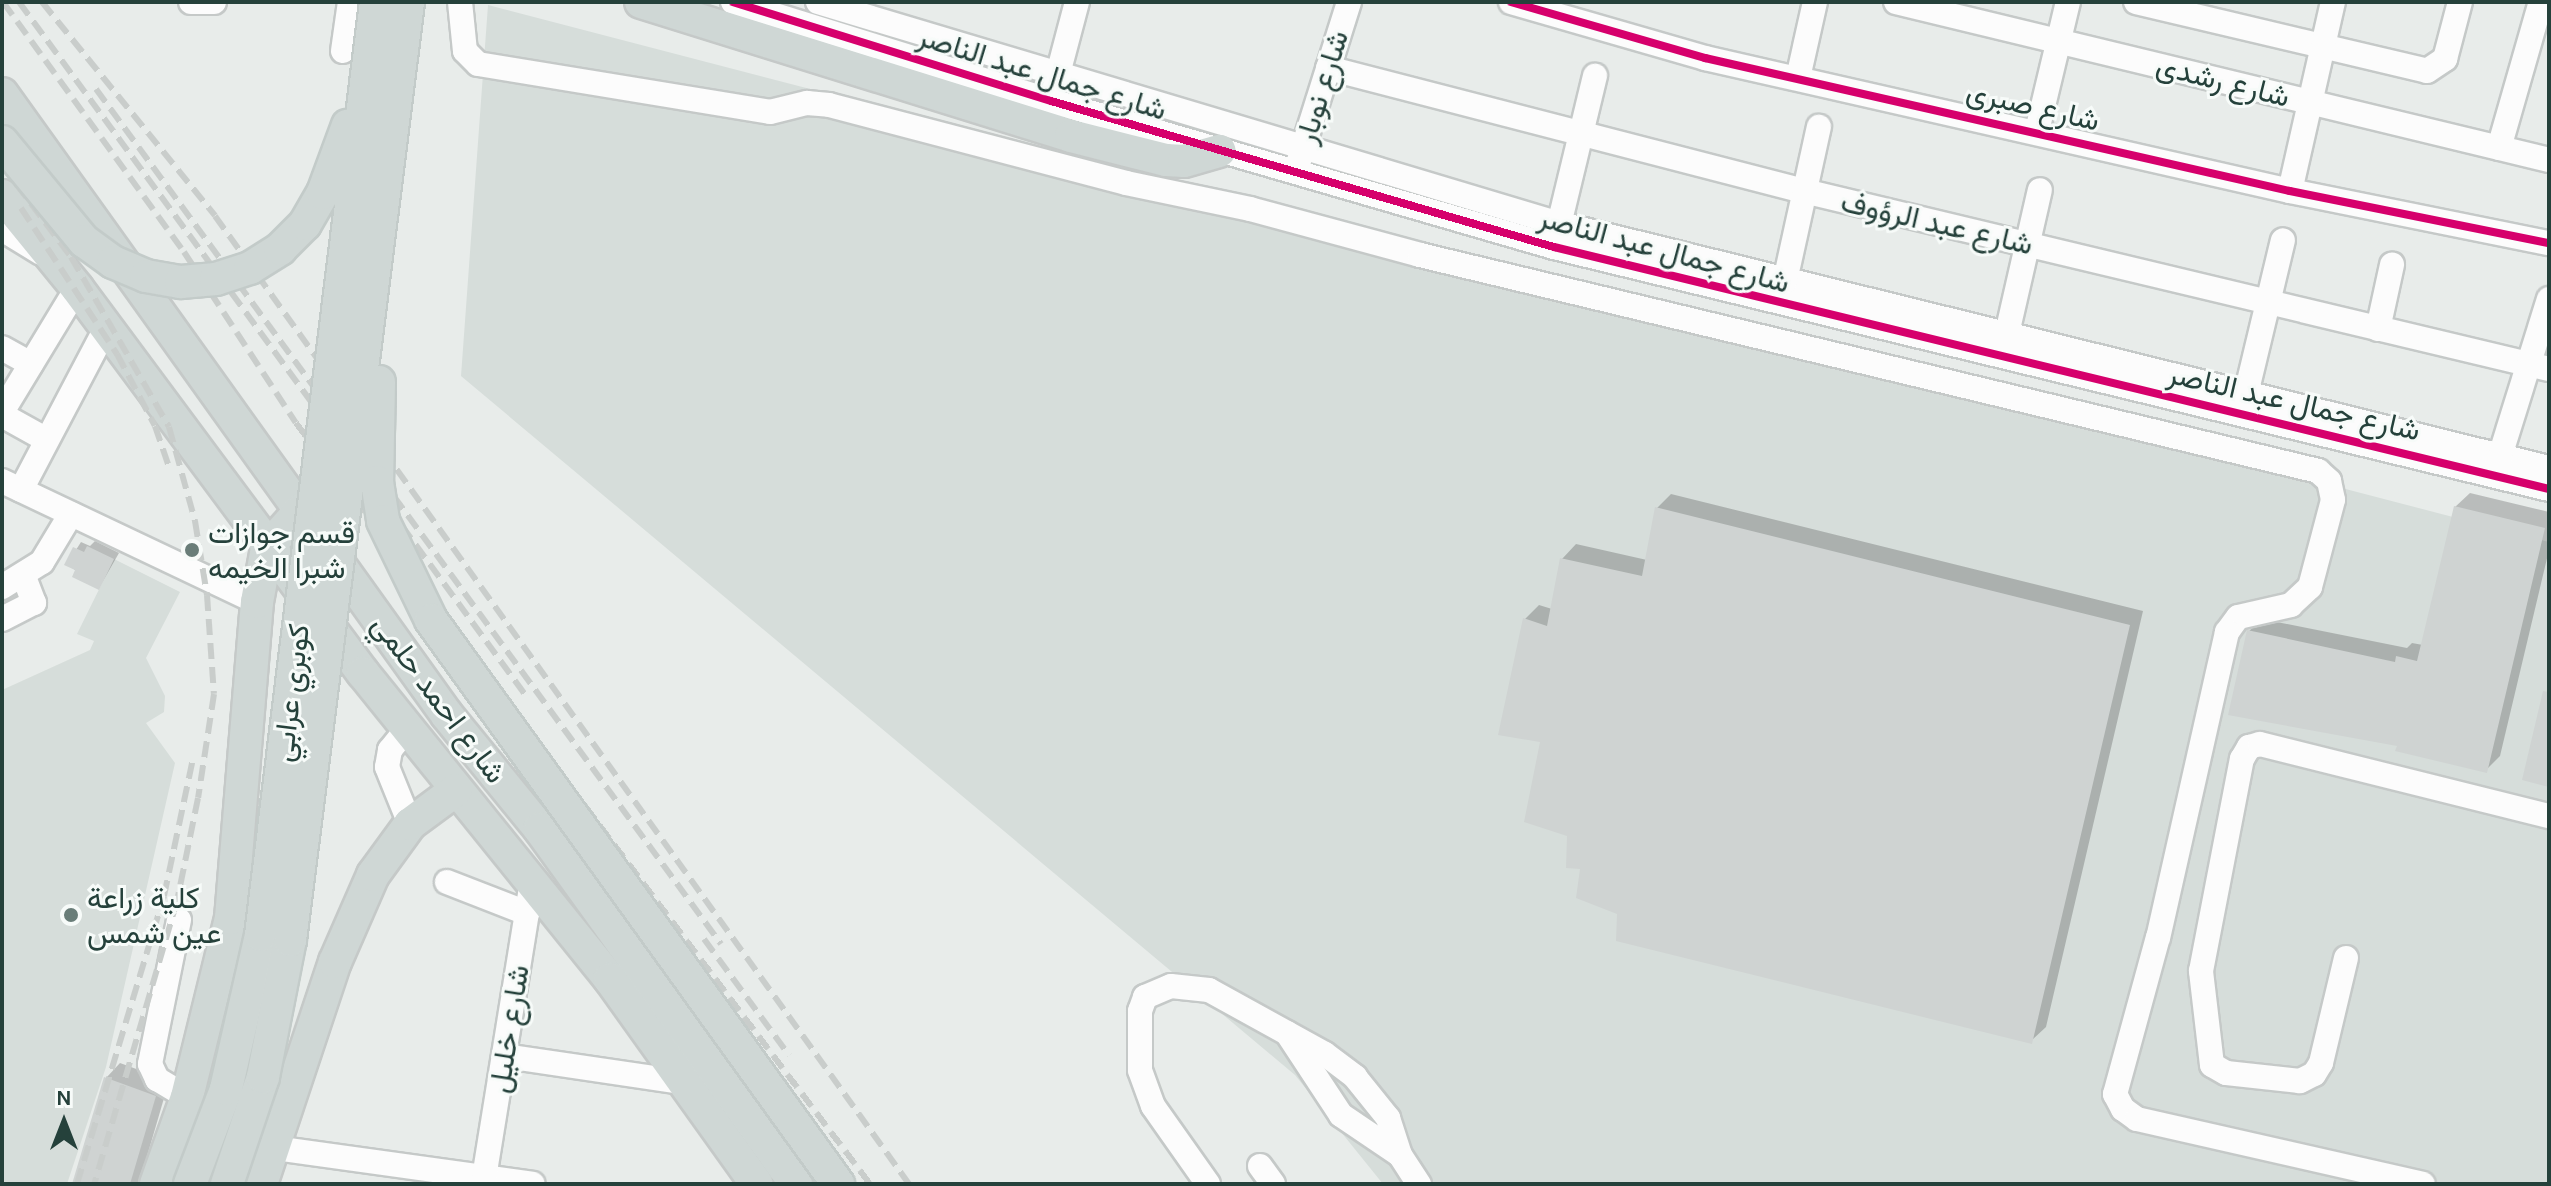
<!DOCTYPE html>
<meta charset="utf-8">
<style>
body{margin:0}
#map{position:relative;width:2551px;height:1186px;overflow:hidden;background:#e8ecea;font-family:Karla,Vazirmatn,sans-serif}
div>[style]{position:absolute}
.built>*{inset:0;background:#d6ddda}
.shadow>*{inset:0;background:#0003}
.building>*{inset:0;background:#cfd3d2}
.roads{filter:drop-shadow(2px 0 #c5c9c8) drop-shadow(-2px 0 #c5c9c8) drop-shadow(0 2px #c5c9c8) drop-shadow(0 -2px #c5c9c8)}
.minor>*{height:24px;margin:-12px;padding:0 12px;transform-origin:12px;border-radius:12px;background:#fcfcfc}
.major>*{height:32px;margin:-16px;padding:0 16px;transform-origin:16px;border-radius:16px;background:#cfd7d5}
.rail>*{height:6px;margin-top:-3px;transform-origin:0;background:repeating-linear-gradient(90deg,#c9cdcb 0 16px,transparent 0 24px)}
.bridges{filter:drop-shadow(2px 0 #c3cbc9) drop-shadow(-2px 0 #c3cbc9) drop-shadow(0 2px #c3cbc9) drop-shadow(0 -2px #c3cbc9)}
.major-bridge>*{height:32px;margin:-16px;padding:0 16px;transform-origin:16px;border-radius:16px;background:#cfd7d5}
.cycleway>*{height:8px;margin:-4px;padding:0 4px;transform-origin:4px;border-radius:4px;background:#d6006c}
.dots>*{width:22px;height:22px;translate:-50% -50%;box-sizing:border-box;border:4px solid #f7fbf9;border-radius:50%}
span{translate:-50% -50%;white-space:nowrap;text-align:center;line-height:1.15;-webkit-text-stroke:6px #f7fbf9;paint-order:stroke}
.street-label{font-size:30px;color:#25413b}
.poi-label{font-size:30px;color:#25413b}
.left{translate:0 -50%;text-align:left}
.frame{position:absolute;inset:0;border:4px solid #25413b;pointer-events:none}
.north{position:absolute;left:24px;top:1082px;width:80px;height:80px;-webkit-text-stroke:6px #f7fbf9;paint-order:stroke;rotate:0deg;font-size:22px;font-weight:700;line-height:32px;text-align:center;color:#25413b}
.north::after{content:'';display:block;margin:auto;width:28px;height:36px;background:#25413b;clip-path:polygon(50% 0,100% 100%,50% 72%,0 100%)}
</style>
<div id="map">
<div class="built">
<i style="clip-path:polygon(488px 5px,2549px 542px,2549px 1184px,1383px 1184px,1295px 1075px,461px 376px)"></i>
<i style="clip-path:polygon(114px 559px,180px 592px,146px 658px,165px 696px,164px 712px,146px 723px,175px 763px,106px 1067px,67px 1184px,2px 1184px,2px 690px,90px 650px,94px 641px,77px 634px)"></i>
</div>
<div class="shadow">
<i style="clip-path:polygon(2470px 493px,2549px 512px,2549px 550px,2500px 756px,2486px 770px,2399px 745px,2247px 633px,2262px 619px,2407px 648px,2412px 643px,2423px 645px,2455px 507px)"></i>
<i style="clip-path:polygon(1671px 494px,2143px 611px,2046px 1027px,2031px 1041px,1582px 867px,1543px 740px,1525px 619px,1539px 605px,1552px 609px,1562px 559px,1576px 544px,1647px 560px,1657px 508px)"></i>
<i style="clip-path:polygon(95px 541px,119px 553px,99px 588px,67px 564px,81px 542px,90px 546px)"></i>
<i style="clip-path:polygon(120px 1063px,169px 1081px,139px 1184px,74px 1184px,106px 1078px)"></i>
</div>
<div class="building">
<i style="clip-path:polygon(2454px 506px,2545px 528px,2487px 773px,2395px 751px,2397px 746px,2228px 715px,2247px 630px,2395px 662px,2396px 656px,2417px 661px)"></i>
<i style="clip-path:polygon(1655px 507px,2130px 625px,2032px 1044px,1616px 941px,1617px 914px,1576px 898px,1580px 869px,1566px 868px,1567px 836px,1524px 822px,1540px 742px,1498px 735px,1523px 618px,1547px 626px,1560px 558px,1642px 576px)"></i>
<i style="clip-path:polygon(87px 546px,114px 559px,99px 590px,72px 577px,75px 570px,64px 565px,73px 547px,84px 552px)"></i>
<i style="clip-path:polygon(2543px 691px,2549px 692px,2549px 787px,2522px 780px)"></i>
<i style="clip-path:polygon(104px 1077px,156px 1096px,130px 1184px,72px 1184px)"></i>
</div>
<div class="roads">
<div class="minor">
<i style="left:191px;top:2px;width:23px"></i>
<i style="left:460px;top:2px;width:49px;rotate:84.2deg"></i>
<i style="left:465px;top:51px;width:18px;rotate:45deg"></i>
<i style="left:478px;top:64px;width:296px;rotate:9.3deg"></i>
<i style="left:770px;top:112px;width:38px;rotate:-14deg"></i>
<i style="left:807px;top:103px;width:22px;rotate:5deg"></i>
<i style="left:829px;top:105px;width:307px;rotate:14.7deg"></i>
<i style="left:1126px;top:183px;width:127px;rotate:11.8deg"></i>
<i style="left:1250px;top:209px;width:176px;rotate:15.1deg"></i>
<i style="left:1420px;top:255px;width:924px;rotate:13.52deg"></i>
<i style="left:2318px;top:471px;width:15px;rotate:42deg"></i>
<i style="left:2329px;top:481px;width:19px;rotate:78deg"></i>
<i style="left:2333px;top:500px;width:90px;rotate:104.8deg"></i>
<i style="left:2310px;top:587px;width:26px;rotate:137deg"></i>
<i style="left:2291px;top:605px;width:54px;rotate:167.2deg"></i>
<i style="left:2238px;top:617px;width:19px;rotate:126deg"></i>
<i style="left:2227px;top:632px;width:313px;rotate:102.7deg"></i>
<i style="left:2158px;top:937px;width:163px;rotate:105.3deg"></i>
<i style="left:2115px;top:1094px;width:17px;rotate:62deg"></i>
<i style="left:2123px;top:1109px;width:17px;rotate:36deg"></i>
<i style="left:2137px;top:1119px;width:293px;rotate:12.8deg"></i>
<i style="left:733px;top:2px;width:333px;rotate:17.3deg"></i>
<i style="left:1051px;top:101px;width:524px;rotate:16.19deg"></i>
<i style="left:1554px;top:247px;width:1024px;rotate:13.67deg"></i>
<i style="left:818px;top:2px;width:774px;rotate:16.66deg"></i>
<i style="left:1560px;top:224px;width:1019px;rotate:13.86deg"></i>
<i style="left:1511px;top:2px;width:202px;rotate:16.1deg"></i>
<i style="left:1705px;top:58px;width:600px;rotate:12.81deg"></i>
<i style="left:2290px;top:191px;width:264px;rotate:11.4deg"></i>
<i style="left:1896px;top:2px;width:672px;rotate:13.6deg"></i>
<i style="left:2136px;top:2px;width:299px;rotate:13.3deg"></i>
<i style="left:2427px;top:71px;width:22px;rotate:-34deg"></i>
<i style="left:2445px;top:59px;width:59px;rotate:-75.3deg"></i>
<i style="left:343px;top:51px;width:49px;rotate:-81.9deg"></i>
<i style="left:1328px;top:68px;width:492px;rotate:14.5deg"></i>
<i style="left:1804px;top:191px;width:766px;rotate:13.44deg"></i>
<i style="left:1798px;top:78px;width:78px;rotate:-77.4deg"></i>
<i style="left:1054px;top:89px;width:90px;rotate:-75.2deg"></i>
<i style="left:2037px;top:131px;width:133px;rotate:-76.5deg"></i>
<i style="left:2499px;top:148px;width:152px;rotate:-74deg"></i>
<i style="left:1298px;top:164px;width:170px;rotate:-72.5deg"></i>
<i style="left:2290px;top:191px;width:194px;rotate:-77.2deg"></i>
<i style="left:2px;top:229px;width:46px;rotate:31.6deg"></i>
<i style="left:1556px;top:237px;width:166px;rotate:-76.4deg"></i>
<i style="left:1785px;top:281px;width:158px;rotate:-77.6deg"></i>
<i style="left:2378px;top:329px;width:66px;rotate:-77.7deg"></i>
<i style="left:2px;top:348px;width:33px;rotate:29deg"></i>
<i style="left:2003px;top:351px;width:165px;rotate:-77.1deg"></i>
<i style="left:2246px;top:394px;width:158px;rotate:-76.5deg"></i>
<i style="left:2px;top:412px;width:145px;rotate:-58.8deg"></i>
<i style="left:2px;top:415px;width:51px;rotate:29.1deg"></i>
<i style="left:2496px;top:469px;width:178px;rotate:-72.7deg"></i>
<i style="left:2px;top:481px;width:282px;rotate:25.4deg"></i>
<i style="left:21px;top:490px;width:183px;rotate:-62.3deg"></i>
<i style="left:2px;top:587px;width:47px;rotate:-32deg"></i>
<i style="left:42px;top:562px;width:56px;rotate:-58.9deg"></i>
<i style="left:2px;top:619px;width:36px;rotate:-27deg"></i>
<i style="left:34px;top:603px;width:28px;rotate:-111deg"></i>
<i style="left:407px;top:729px;width:27px;rotate:129deg"></i>
<i style="left:390px;top:750px;width:17px;rotate:100deg"></i>
<i style="left:387px;top:767px;width:61px;rotate:68deg"></i>
<i style="left:447px;top:882px;width:86px;rotate:21.2deg"></i>
<i style="left:179px;top:920px;width:147px;rotate:101.4deg"></i>
<i style="left:150px;top:1064px;width:17px;rotate:65deg"></i>
<i style="left:157px;top:1079px;width:35px;rotate:31deg"></i>
<i style="left:2346px;top:958px;width:108px;rotate:103.4deg"></i>
<i style="left:2321px;top:1063px;width:13px;rotate:122deg"></i>
<i style="left:2314px;top:1074px;width:16px;rotate:153deg"></i>
<i style="left:2300px;top:1081px;width:74px;rotate:-173.8deg"></i>
<i style="left:2226px;top:1073px;width:16px;rotate:-150deg"></i>
<i style="left:2212px;top:1065px;width:95px;rotate:-96.7deg"></i>
<i style="left:2201px;top:971px;width:216px;rotate:-79.1deg"></i>
<i style="left:2242px;top:759px;width:14px;rotate:-60deg"></i>
<i style="left:2249px;top:747px;width:11px;rotate:-15deg"></i>
<i style="left:2260px;top:744px;width:298px;rotate:14deg"></i>
<i style="left:1287px;top:1033px;width:98px;rotate:56.6deg"></i>
<i style="left:1341px;top:1115px;width:71px;rotate:34.1deg"></i>
<i style="left:505px;top:1056px;width:179px;rotate:8.4deg"></i>
<i style="left:275px;top:1148px;width:260px;rotate:7.9deg"></i>
<i style="left:1260px;top:1166px;width:22px;rotate:54deg"></i>
<i style="left:483px;top:1184px;width:307px;rotate:-80.8deg"></i>
<i style="left:1208px;top:1184px;width:95px;rotate:-125.2deg"></i>
<i style="left:1153px;top:1106px;width:38px;rotate:-110deg"></i>
<i style="left:1140px;top:1070px;width:59px;rotate:-90deg"></i>
<i style="left:1140px;top:1011px;width:15px;rotate:-70deg"></i>
<i style="left:1145px;top:997px;width:28px;rotate:-23deg"></i>
<i style="left:1171px;top:986px;width:38px;rotate:6deg"></i>
<i style="left:1209px;top:990px;width:132px;rotate:28.9deg"></i>
<i style="left:1325px;top:1054px;width:38px;rotate:37deg"></i>
<i style="left:1355px;top:1077px;width:53px;rotate:51.2deg"></i>
<i style="left:1388px;top:1118px;width:39px;rotate:72deg"></i>
<i style="left:1400px;top:1155px;width:35px;rotate:57deg"></i>
</div>
<div class="major">
<i style="left:641px;top:2px;width:450px;rotate:17.3deg"></i>
<i style="left:1071px;top:136px;width:98px;rotate:14.2deg"></i>
<i style="left:1166px;top:160px;width:18px;rotate:3deg"></i>
<i style="left:1184px;top:161px;width:37px;rotate:-16deg"></i>
<i style="left:2px;top:94px;width:764px;rotate:54.38deg"></i>
<i style="left:447px;top:715px;width:147px;rotate:50.8deg"></i>
<i style="left:540px;top:829px;width:438px;rotate:54.2deg"></i>
<i style="left:2px;top:196px;width:119px;rotate:50.8deg"></i>
<i style="left:77px;top:288px;width:480px;rotate:53.4deg"></i>
<i style="left:363px;top:673px;width:393px;rotate:51.1deg"></i>
<i style="left:610px;top:979px;width:252px;rotate:54.4deg"></i>
<i style="left:156px;top:1184px;width:92px;rotate:-70.4deg"></i>
<i style="left:187px;top:1097px;width:184px;rotate:-76.2deg"></i>
<i style="left:231px;top:918px;width:317px;rotate:-85.3deg"></i>
<i style="left:257px;top:602px;width:55px;rotate:-79.5deg"></i>
<i style="left:267px;top:548px;width:51px;rotate:-48.2deg"></i>
<i style="left:261px;top:1184px;width:234px;rotate:-71.6deg"></i>
<i style="left:335px;top:962px;width:95px;rotate:-66.4deg"></i>
<i style="left:373px;top:875px;width:63px;rotate:-54deg"></i>
<i style="left:410px;top:824px;width:57px;rotate:-36.5deg"></i>
</div>
</div>
<div class="rail">
<i style="left:3px;top:2px;width:309px;rotate:54.1deg"></i>
<i style="left:184px;top:252px;width:204px;rotate:56.8deg"></i>
<i style="left:296px;top:423px;width:953px;rotate:52.97deg"></i>
<i style="left:19px;top:2px;width:861px;rotate:53.84deg"></i>
<i style="left:42px;top:2px;width:275px;rotate:51deg"></i>
<i style="left:215px;top:216px;width:1191px;rotate:54.36deg"></i>
<i style="left:96px;top:89px;width:1059px;rotate:53.83deg"></i>
<i style="left:2px;top:165px;width:115px;rotate:53.1deg"></i>
<i style="left:71px;top:257px;width:196px;rotate:60deg"></i>
<i style="left:169px;top:427px;width:98px;rotate:74.5deg"></i>
<i style="left:195px;top:521px;width:75px;rotate:80.8deg"></i>
<i style="left:207px;top:595px;width:99px;rotate:86deg"></i>
<i style="left:214px;top:694px;width:105px;rotate:98.7deg"></i>
<i style="left:198px;top:798px;width:105px;rotate:101.5deg"></i>
<i style="left:177px;top:901px;width:295px;rotate:106.3deg"></i>
<i style="left:21px;top:208px;width:175px;rotate:56.7deg"></i>
<i style="left:117px;top:354px;width:81px;rotate:62.2deg"></i>
<i style="left:155px;top:426px;width:43px;rotate:71.1deg"></i>
<i style="left:704px;top:939px;width:144px;rotate:53.8deg"></i>
<i style="left:77px;top:1184px;width:301px;rotate:-73.2deg"></i>
<i style="left:164px;top:896px;width:141px;rotate:-78.1deg"></i>
</div>
<div class="bridges">
<div class="major-bridge">
<i style="left:2px;top:142px;width:129px;rotate:50.4deg"></i>
<i style="left:84px;top:241px;width:36px;rotate:36deg"></i>
<i style="left:113px;top:262px;width:36px;rotate:23deg"></i>
<i style="left:146px;top:276px;width:36px;rotate:10deg"></i>
<i style="left:181px;top:282px;width:35px;rotate:-5deg"></i>
<i style="left:216px;top:279px;width:36px;rotate:-18deg"></i>
<i style="left:250px;top:268px;width:36px;rotate:-32deg"></i>
<i style="left:280px;top:249px;width:35px;rotate:-45deg"></i>
<i style="left:305px;top:224px;width:36px;rotate:-60deg"></i>
<i style="left:323px;top:193px;width:72px;rotate:-69.8deg"></i>
<i style="left:379px;top:382px;width:100px;rotate:91.1deg"></i>
<i style="left:377px;top:482px;width:39px;rotate:81deg"></i>
<i style="left:383px;top:521px;width:110px;rotate:64.1deg"></i>
<i style="left:431px;top:620px;width:696px;rotate:54.18deg"></i>
<i style="left:190px;top:1184px;width:102px;rotate:-69.2deg"></i>
<i style="left:226px;top:1089px;width:158px;rotate:-77.2deg"></i>
<i style="left:261px;top:935px;width:940px;rotate:-82.97deg"></i>
<i style="left:227px;top:1184px;width:113px;rotate:-71.4deg"></i>
<i style="left:263px;top:1077px;width:140px;rotate:-78.9deg"></i>
<i style="left:290px;top:940px;width:945px;rotate:-82.83deg"></i>
</div>
</div>
<div class="cycleway">
<i style="left:733px;top:2px;width:333px;rotate:17.3deg"></i>
<i style="left:1051px;top:101px;width:524px;rotate:16.19deg"></i>
<i style="left:1554px;top:247px;width:1024px;rotate:13.67deg"></i>
<i style="left:1511px;top:2px;width:202px;rotate:16.1deg"></i>
<i style="left:1705px;top:58px;width:600px;rotate:12.81deg"></i>
<i style="left:2290px;top:191px;width:264px;rotate:11.4deg"></i>
</div>
<div class="dots">
<i style="left:192px;top:550px;background:#697d78"></i>
<i style="left:71px;top:915px;background:#697d78"></i>
</div>
<div class="street-label">
<span style="left:1042px;top:73px;rotate:17deg">شارع جمال عبد الناصر</span>
<span style="left:2223px;top:81px;rotate:14deg">شارع رشدى</span>
<span style="left:1322px;top:87px;rotate:-73deg">شارع نوبار</span>
<span style="left:2033px;top:106px;rotate:13deg">شارع صبرى</span>
<span style="left:1937px;top:223px;rotate:13deg">شارع عبد الرؤوف</span>
<span style="left:1664px;top:250px;rotate:15deg">شارع جمال عبد الناصر</span>
<span style="left:2294px;top:402px;rotate:13deg">شارع جمال عبد الناصر</span>
<span style="left:291px;top:693px;rotate:-83deg">كوبري عرابي</span>
<span style="left:439px;top:699px;rotate:53deg">شارع احمد حلمي</span>
<span style="left:509px;top:1029px;rotate:-81deg">شارع خليل</span>
</div>
<div class="poi-label">
<span class="left" style="left:208px;top:550px">قسم جوازات<br>شبرا الخيمه</span>
<span class="left" style="left:87px;top:915px">كلية زراعة<br>عين شمس</span>
</div>
<div class="frame"></div>
<div class="north">N</div>
</div>
